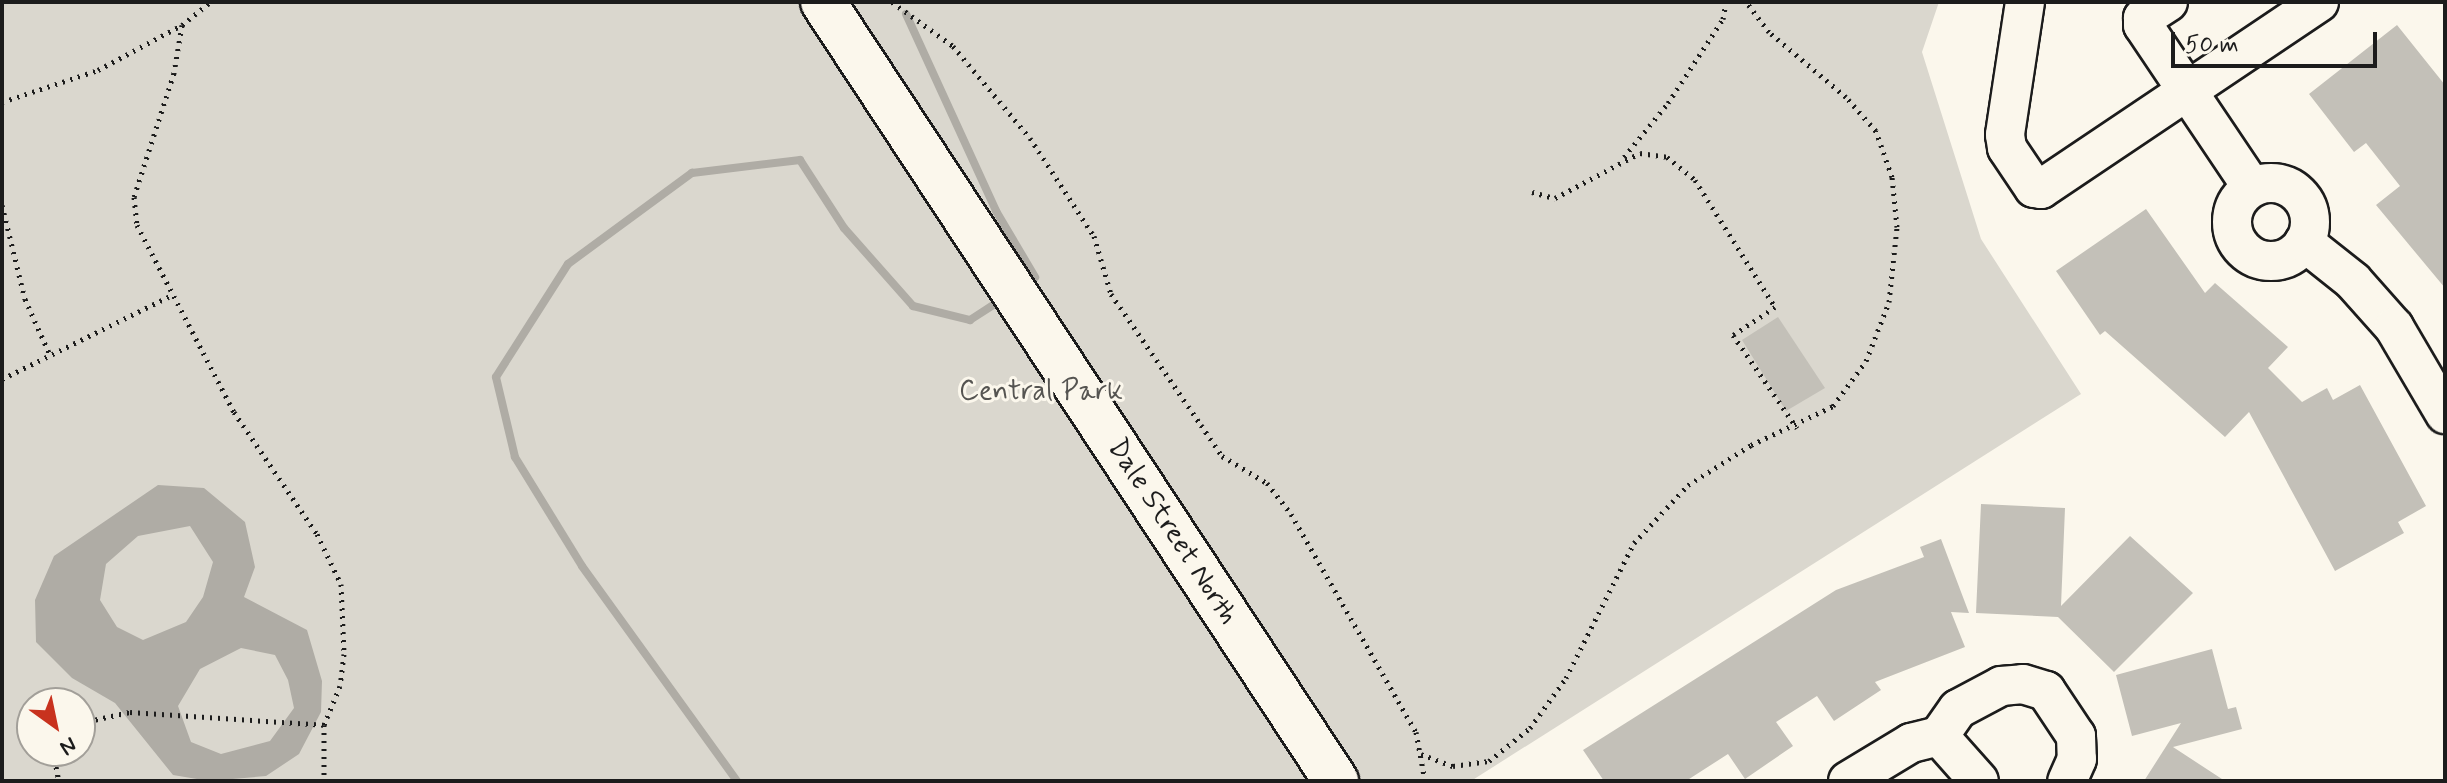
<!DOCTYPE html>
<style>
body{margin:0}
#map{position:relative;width:2447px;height:783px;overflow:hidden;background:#fbf7ec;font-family:Mynerve,sans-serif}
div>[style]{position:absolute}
.green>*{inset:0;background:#dad7ce}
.water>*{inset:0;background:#afaca5}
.stream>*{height:8px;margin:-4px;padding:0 4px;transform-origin:4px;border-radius:4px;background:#afaca5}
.building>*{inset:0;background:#c3c0b8}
.path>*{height:5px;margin-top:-2.5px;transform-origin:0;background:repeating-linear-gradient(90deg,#1c1c1c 0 2px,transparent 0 8px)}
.roads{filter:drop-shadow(2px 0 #1c1c1c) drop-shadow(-2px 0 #1c1c1c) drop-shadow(0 2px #1c1c1c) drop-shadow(0 -2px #1c1c1c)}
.minor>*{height:38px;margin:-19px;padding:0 19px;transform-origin:19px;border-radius:19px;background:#fbf7ec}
.minor>.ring{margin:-19px;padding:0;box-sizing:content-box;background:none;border:38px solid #fbf7ec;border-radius:50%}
.major>*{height:44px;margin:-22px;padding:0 22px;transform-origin:22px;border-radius:22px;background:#fbf7ec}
span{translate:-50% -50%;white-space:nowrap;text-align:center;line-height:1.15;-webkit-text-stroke:6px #fbf7ec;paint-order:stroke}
.park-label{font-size:28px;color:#555451}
.street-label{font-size:28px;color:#1c1c1c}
.frame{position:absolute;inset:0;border:4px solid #1c1c1c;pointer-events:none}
.north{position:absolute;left:16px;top:687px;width:80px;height:80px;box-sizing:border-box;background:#fbf7ec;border:2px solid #a29f99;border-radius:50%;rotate:147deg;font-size:22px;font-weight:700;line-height:32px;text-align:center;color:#1c1c1c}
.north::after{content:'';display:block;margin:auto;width:28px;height:36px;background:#c8321e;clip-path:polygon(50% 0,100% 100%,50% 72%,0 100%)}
.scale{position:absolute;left:2171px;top:32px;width:206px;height:36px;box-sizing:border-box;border:4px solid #1c1c1c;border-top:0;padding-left:10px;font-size:24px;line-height:28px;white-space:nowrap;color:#1c1c1c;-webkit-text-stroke:6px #fbf7ec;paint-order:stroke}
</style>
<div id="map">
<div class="green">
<i style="clip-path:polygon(evenodd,2px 2px,1939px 2px,1922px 52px,1981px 239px,2081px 394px,1471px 781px,2px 781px,2px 2px,32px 703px,80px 703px,80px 751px,32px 751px,32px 703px)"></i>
</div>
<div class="water">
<i style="clip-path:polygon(evenodd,158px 485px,204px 488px,245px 522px,255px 567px,244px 597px,307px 630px,322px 681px,321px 712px,299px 754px,266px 776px,209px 781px,173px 775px,115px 703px,72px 678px,36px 642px,35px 600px,54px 556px,158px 485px,190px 526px,213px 562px,203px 597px,186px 622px,143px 640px,117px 627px,100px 600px,106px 564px,138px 536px,190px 526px,158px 485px,241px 648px,275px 655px,288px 680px,294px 708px,270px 741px,221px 754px,191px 742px,178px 706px,200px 669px,241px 648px)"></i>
</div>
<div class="stream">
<i style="left:906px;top:14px;width:217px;rotate:65.4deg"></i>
<i style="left:996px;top:211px;width:77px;rotate:59.4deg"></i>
<i style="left:737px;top:781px;width:265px;rotate:-125.8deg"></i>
<i style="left:582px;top:566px;width:128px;rotate:-121.6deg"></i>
<i style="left:515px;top:457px;width:82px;rotate:-103.4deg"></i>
<i style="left:496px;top:377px;width:134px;rotate:-57.5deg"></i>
<i style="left:568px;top:264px;width:154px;rotate:-36.3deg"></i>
<i style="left:692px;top:173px;width:109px;rotate:-6.9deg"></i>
<i style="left:800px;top:160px;width:81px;rotate:57.1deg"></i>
<i style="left:844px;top:228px;width:104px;rotate:48.5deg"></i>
<i style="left:913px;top:306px;width:59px;rotate:13.8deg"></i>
<i style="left:970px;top:320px;width:27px;rotate:-33deg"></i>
</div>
<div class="building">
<i style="clip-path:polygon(2397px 25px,2445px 85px,2445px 288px,2376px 205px,2400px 186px,2366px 143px,2354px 152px,2309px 94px)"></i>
<i style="clip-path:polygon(2146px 209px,2205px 293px,2215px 283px,2288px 347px,2268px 368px,2302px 402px,2327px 388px,2333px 400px,2360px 385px,2426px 506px,2398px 522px,2404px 533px,2335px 571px,2249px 412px,2225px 437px,2105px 331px,2100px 335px,2056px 271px)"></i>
<i style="clip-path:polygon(1778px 317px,1825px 388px,1786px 411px,1742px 340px)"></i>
<i style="clip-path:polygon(1981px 504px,2065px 508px,2061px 606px,2130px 536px,2193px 593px,2114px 672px,2058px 617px,1976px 613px)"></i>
<i style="clip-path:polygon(1941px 539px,1969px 613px,1951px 612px,1965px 647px,1875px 682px,1881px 690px,1834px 721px,1817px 696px,1776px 722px,1793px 746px,1745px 779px,1728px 754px,1686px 781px,1604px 781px,1583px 750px,1836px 590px,1924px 557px,1920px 547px)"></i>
<i style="clip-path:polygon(2212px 649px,2228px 709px,2236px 707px,2242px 729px,2173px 747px,2225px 781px,2144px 781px,2181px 723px,2132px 736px,2116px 675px)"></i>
</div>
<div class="path">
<i style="left:892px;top:2px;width:75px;rotate:35.8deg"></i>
<i style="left:953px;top:46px;width:120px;rotate:50.1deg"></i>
<i style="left:1030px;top:138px;width:117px;rotate:56.9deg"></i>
<i style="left:1094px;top:236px;width:60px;rotate:73.7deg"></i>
<i style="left:1111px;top:294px;width:159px;rotate:55.5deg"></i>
<i style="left:1201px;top:425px;width:37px;rotate:56deg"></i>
<i style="left:1222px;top:456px;width:52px;rotate:31deg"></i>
<i style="left:1267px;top:483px;width:39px;rotate:52deg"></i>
<i style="left:1291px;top:514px;width:251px;rotate:60.2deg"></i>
<i style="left:1416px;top:732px;width:50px;rotate:79.6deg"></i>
<i style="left:182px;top:25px;width:49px;rotate:99.5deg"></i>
<i style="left:174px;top:73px;width:130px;rotate:107.9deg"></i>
<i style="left:134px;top:197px;width:28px;rotate:84deg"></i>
<i style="left:137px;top:225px;width:211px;rotate:62.6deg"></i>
<i style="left:234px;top:412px;width:148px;rotate:55.8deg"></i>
<i style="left:317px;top:534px;width:55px;rotate:64.4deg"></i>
<i style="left:341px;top:584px;width:70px;rotate:87.5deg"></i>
<i style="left:344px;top:654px;width:32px;rotate:97deg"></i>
<i style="left:340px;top:686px;width:42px;rotate:112.3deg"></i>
<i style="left:324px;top:725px;width:56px;rotate:90deg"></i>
<i style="left:2px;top:102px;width:101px;rotate:-18.4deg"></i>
<i style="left:98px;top:70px;width:95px;rotate:-28.2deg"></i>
<i style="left:182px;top:25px;width:36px;rotate:-39deg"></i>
<i style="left:1624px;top:157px;width:70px;rotate:-50.8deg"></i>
<i style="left:1668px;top:103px;width:100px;rotate:-56.8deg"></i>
<i style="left:1723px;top:19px;width:17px;rotate:-80deg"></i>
<i style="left:1532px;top:192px;width:24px;rotate:15deg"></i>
<i style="left:1555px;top:198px;width:96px;rotate:-27.9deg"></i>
<i style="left:1640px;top:153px;width:27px;rotate:8deg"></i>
<i style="left:1667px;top:157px;width:36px;rotate:39deg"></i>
<i style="left:1695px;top:180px;width:150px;rotate:57.8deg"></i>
<i style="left:1775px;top:307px;width:50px;rotate:146.3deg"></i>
<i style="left:1733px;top:335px;width:113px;rotate:55.5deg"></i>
<i style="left:2px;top:205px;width:97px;rotate:76.3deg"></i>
<i style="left:25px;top:299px;width:61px;rotate:65.9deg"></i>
<i style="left:2px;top:379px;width:187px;rotate:-26.3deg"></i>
<i style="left:80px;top:723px;width:51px;rotate:-12.4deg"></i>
<i style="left:130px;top:712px;width:194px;rotate:3.8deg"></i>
<i style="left:53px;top:751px;width:31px;rotate:79deg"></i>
<i style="left:1421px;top:754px;width:34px;rotate:21deg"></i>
<i style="left:1453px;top:766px;width:36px;rotate:-8deg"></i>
<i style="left:1489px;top:761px;width:53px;rotate:-38.8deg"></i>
<i style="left:1530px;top:728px;width:62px;rotate:-54.2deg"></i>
<i style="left:1566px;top:678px;width:151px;rotate:-63.3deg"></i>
<i style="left:1634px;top:543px;width:79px;rotate:-47deg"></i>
<i style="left:1688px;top:485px;width:75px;rotate:-32.4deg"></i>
<i style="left:1751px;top:445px;width:91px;rotate:-25.4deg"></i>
<i style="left:1833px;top:406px;width:56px;rotate:-53.7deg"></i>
<i style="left:1866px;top:361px;width:63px;rotate:-68.7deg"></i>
<i style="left:1889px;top:302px;width:75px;rotate:-83.9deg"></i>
<i style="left:1897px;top:227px;width:50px;rotate:-95.7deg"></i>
<i style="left:1892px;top:177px;width:49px;rotate:-109.2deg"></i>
<i style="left:1876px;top:131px;width:45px;rotate:-131.4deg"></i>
<i style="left:1846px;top:97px;width:101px;rotate:-139.8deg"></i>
<i style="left:1769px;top:32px;width:38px;rotate:-127deg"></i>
</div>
<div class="roads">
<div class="minor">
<i style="left:2025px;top:2px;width:134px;rotate:98.6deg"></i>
<i style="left:2005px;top:135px;width:13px;rotate:81deg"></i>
<i style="left:2007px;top:148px;width:48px;rotate:56deg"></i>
<i style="left:2034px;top:188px;width:7px;rotate:8deg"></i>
<i style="left:2041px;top:189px;width:335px;rotate:-33.9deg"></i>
<i style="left:2168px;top:2px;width:30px;rotate:147deg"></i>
<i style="left:2143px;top:18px;width:7px;rotate:90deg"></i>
<i style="left:2143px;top:25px;width:195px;rotate:56.1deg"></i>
<i class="ring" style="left:2232px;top:183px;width:40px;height:40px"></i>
<i style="left:2304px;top:242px;width:63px;rotate:38.5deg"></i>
<i style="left:2353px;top:281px;width:62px;rotate:48.3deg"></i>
<i style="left:2394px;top:327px;width:101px;rotate:59.6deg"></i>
<i style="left:1939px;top:736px;width:60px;rotate:48.4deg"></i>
<i style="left:1848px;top:781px;width:74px;rotate:-31.1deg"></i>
<i style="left:1911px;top:743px;width:29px;rotate:-14deg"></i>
<i style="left:1939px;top:736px;width:33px;rotate:-55deg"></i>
<i style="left:1958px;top:709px;width:49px;rotate:-28.1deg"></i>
<i style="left:2001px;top:686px;width:22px;rotate:-5deg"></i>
<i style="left:2023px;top:684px;width:24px;rotate:17deg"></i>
<i style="left:2046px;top:691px;width:54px;rotate:56.3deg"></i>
<i style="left:2076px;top:736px;width:23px;rotate:88deg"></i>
<i style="left:2077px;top:759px;width:24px;rotate:114deg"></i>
</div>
<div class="major">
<i style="left:823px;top:2px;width:933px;rotate:56.63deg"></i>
</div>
</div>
<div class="park-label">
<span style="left:1041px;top:392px">Central Park</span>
</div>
<div class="street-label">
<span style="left:1172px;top:532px;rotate:57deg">Dale Street North</span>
</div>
<div class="frame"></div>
<div class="north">N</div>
<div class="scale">50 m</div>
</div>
